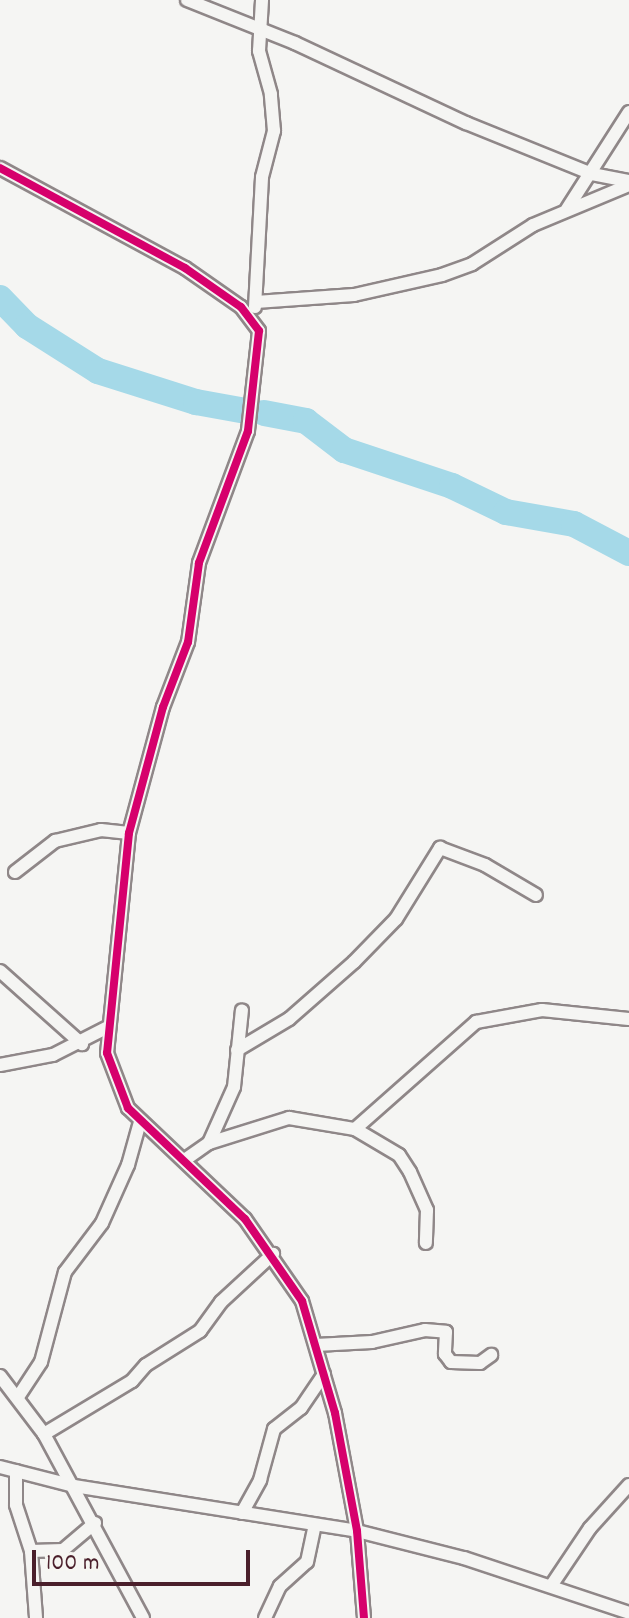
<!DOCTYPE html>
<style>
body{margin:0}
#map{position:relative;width:629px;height:1618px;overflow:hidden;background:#f5f5f3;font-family:Dekko,sans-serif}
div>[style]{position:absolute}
.river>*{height:26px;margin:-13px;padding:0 13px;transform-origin:13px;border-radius:13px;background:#a5d9e8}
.roads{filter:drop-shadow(2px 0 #8f8788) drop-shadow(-2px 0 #8f8788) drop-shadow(0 2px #8f8788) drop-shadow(0 -2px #8f8788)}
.minor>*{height:12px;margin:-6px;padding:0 6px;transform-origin:6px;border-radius:6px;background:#f5f5f3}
.cycleway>*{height:8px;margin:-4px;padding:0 4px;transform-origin:4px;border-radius:4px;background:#d6006c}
span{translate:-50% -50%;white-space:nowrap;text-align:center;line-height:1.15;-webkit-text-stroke:7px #f6f6f2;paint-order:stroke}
.scale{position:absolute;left:32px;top:1550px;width:218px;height:36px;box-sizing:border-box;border:4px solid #4a1f2b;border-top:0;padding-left:10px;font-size:24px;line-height:28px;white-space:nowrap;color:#4a1f2b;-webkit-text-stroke:6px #f6f6f2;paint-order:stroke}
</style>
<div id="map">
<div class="river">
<i style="left:0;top:298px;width:39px;rotate:46deg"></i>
<i style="left:27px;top:326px;width:84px;rotate:32.4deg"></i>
<i style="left:98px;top:371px;width:103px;rotate:17.6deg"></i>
<i style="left:196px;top:402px;width:45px;rotate:10.3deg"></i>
<i style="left:264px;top:413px;width:43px;rotate:10.8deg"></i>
<i style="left:306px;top:421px;width:48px;rotate:37.3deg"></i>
<i style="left:344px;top:450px;width:114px;rotate:18.4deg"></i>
<i style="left:452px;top:486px;width:60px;rotate:25.7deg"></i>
<i style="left:506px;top:512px;width:69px;rotate:10deg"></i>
<i style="left:574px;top:524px;width:62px;rotate:27.8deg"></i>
</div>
<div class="roads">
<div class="minor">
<i style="left:187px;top:0;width:116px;rotate:21.7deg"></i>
<i style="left:295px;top:43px;width:189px;rotate:25.1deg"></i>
<i style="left:466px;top:123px;width:136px;rotate:22deg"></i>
<i style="left:592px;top:174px;width:38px;rotate:11deg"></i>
<i style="left:0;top:168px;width:210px;rotate:28.4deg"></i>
<i style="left:185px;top:268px;width:68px;rotate:34.9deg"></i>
<i style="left:241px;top:307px;width:30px;rotate:53deg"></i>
<i style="left:259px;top:331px;width:101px;rotate:96.3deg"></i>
<i style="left:248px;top:431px;width:141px;rotate:110.4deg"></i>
<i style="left:199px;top:563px;width:80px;rotate:97.9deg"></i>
<i style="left:188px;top:642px;width:70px;rotate:111deg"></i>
<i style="left:163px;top:707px;width:131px;rotate:105.1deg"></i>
<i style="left:129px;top:833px;width:221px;rotate:95.7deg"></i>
<i style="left:107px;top:1053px;width:59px;rotate:69.1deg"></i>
<i style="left:128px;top:1108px;width:161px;rotate:43.5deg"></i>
<i style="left:245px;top:1219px;width:100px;rotate:55.2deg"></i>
<i style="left:302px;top:1301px;width:117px;rotate:73.6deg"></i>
<i style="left:335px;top:1413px;width:120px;rotate:79.4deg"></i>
<i style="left:357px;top:1531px;width:87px;rotate:85.4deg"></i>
<i style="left:567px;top:209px;width:115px;rotate:-57.4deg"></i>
<i style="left:256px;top:302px;width:98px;rotate:-4.1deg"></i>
<i style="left:354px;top:295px;width:90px;rotate:-12.8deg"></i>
<i style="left:442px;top:275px;width:32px;rotate:-20deg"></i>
<i style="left:472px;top:264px;width:72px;rotate:-32.6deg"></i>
<i style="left:533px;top:225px;width:104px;rotate:-22.6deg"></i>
<i style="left:255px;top:307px;width:130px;rotate:-86.9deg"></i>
<i style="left:262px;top:177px;width:48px;rotate:-75.4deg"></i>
<i style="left:274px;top:131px;width:37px;rotate:-95deg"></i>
<i style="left:271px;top:94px;width:45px;rotate:-105.6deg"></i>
<i style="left:259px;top:51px;width:51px;rotate:-86.6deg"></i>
<i style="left:15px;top:872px;width:51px;rotate:-37.8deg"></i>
<i style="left:55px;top:841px;width:47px;rotate:-13.4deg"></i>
<i style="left:101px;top:830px;width:28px;rotate:6deg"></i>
<i style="left:0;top:971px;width:110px;rotate:41.7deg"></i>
<i style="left:237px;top:1050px;width:61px;rotate:-30.8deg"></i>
<i style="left:289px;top:1019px;width:86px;rotate:-41.2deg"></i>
<i style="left:354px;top:962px;width:60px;rotate:-45.7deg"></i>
<i style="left:396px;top:919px;width:84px;rotate:-58.2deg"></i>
<i style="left:440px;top:848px;width:48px;rotate:20.7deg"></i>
<i style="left:485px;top:865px;width:59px;rotate:30.5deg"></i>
<i style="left:0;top:1065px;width:54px;rotate:-10.7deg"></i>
<i style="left:53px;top:1055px;width:62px;rotate:-27deg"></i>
<i style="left:355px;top:1129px;width:51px;rotate:30.6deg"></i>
<i style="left:399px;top:1155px;width:20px;rotate:57deg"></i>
<i style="left:410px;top:1172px;width:42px;rotate:65.9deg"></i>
<i style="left:427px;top:1210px;width:33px;rotate:92deg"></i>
<i style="left:209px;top:1143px;width:61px;rotate:-65.9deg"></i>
<i style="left:234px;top:1087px;width:77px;rotate:-84.1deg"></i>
<i style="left:186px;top:1159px;width:28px;rotate:-35deg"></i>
<i style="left:209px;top:1143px;width:84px;rotate:-17.4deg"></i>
<i style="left:289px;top:1118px;width:67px;rotate:9.5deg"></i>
<i style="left:355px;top:1129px;width:162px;rotate:-41.5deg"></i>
<i style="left:476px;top:1022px;width:67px;rotate:-10.3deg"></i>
<i style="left:542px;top:1010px;width:87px;rotate:5.9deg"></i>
<i style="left:316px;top:1345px;width:56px;rotate:-3.1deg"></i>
<i style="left:372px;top:1342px;width:54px;rotate:-12.8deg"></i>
<i style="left:425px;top:1330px;width:21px;rotate:5deg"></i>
<i style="left:446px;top:1332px;width:22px;rotate:93deg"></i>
<i style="left:445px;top:1354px;width:10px;rotate:53deg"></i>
<i style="left:451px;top:1362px;width:29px;rotate:2deg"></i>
<i style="left:480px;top:1363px;width:14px;rotate:-36deg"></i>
<i style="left:0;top:1376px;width:73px;rotate:52.8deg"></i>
<i style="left:44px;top:1434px;width:209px;rotate:61.7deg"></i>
<i style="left:18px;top:1397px;width:42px;rotate:-56.7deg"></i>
<i style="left:41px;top:1362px;width:93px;rotate:-75.1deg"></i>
<i style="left:65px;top:1272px;width:61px;rotate:-52.9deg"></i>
<i style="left:102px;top:1223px;width:64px;rotate:-65.9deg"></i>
<i style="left:128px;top:1165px;width:45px;rotate:-74.4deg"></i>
<i style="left:44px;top:1434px;width:103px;rotate:-31.1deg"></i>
<i style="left:132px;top:1381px;width:21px;rotate:-49deg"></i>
<i style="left:146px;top:1365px;width:64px;rotate:-32.2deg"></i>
<i style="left:200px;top:1331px;width:36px;rotate:-54deg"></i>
<i style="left:221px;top:1302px;width:71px;rotate:-42.7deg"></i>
<i style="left:0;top:1467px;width:76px;rotate:14.4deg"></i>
<i style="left:74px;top:1486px;width:287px;rotate:9deg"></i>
<i style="left:357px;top:1531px;width:110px;rotate:14.2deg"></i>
<i style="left:464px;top:1558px;width:174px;rotate:18.4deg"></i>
<i style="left:16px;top:1471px;width:34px;rotate:90deg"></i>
<i style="left:16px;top:1505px;width:48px;rotate:71.9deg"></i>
<i style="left:31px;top:1551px;width:67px;rotate:85.7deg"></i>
<i style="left:242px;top:1513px;width:38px;rotate:-61deg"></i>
<i style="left:260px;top:1480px;width:53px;rotate:-74.6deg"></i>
<i style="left:274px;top:1429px;width:34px;rotate:-38deg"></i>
<i style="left:301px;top:1408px;width:41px;rotate:-55.9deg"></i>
<i style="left:31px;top:1551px;width:32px;rotate:-2deg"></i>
<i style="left:63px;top:1550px;width:42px;rotate:-40.2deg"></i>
<i style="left:551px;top:1586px;width:70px;rotate:-56.1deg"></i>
<i style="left:590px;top:1528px;width:58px;rotate:-47.8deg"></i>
<i style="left:265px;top:1618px;width:35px;rotate:-65deg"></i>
<i style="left:280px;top:1586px;width:36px;rotate:-42deg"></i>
<i style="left:307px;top:1562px;width:38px;rotate:-78deg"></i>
</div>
</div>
<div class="cycleway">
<i style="left:0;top:168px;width:210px;rotate:28.4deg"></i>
<i style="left:185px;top:268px;width:68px;rotate:34.9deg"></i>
<i style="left:241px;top:307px;width:30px;rotate:53deg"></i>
<i style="left:259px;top:331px;width:101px;rotate:96.3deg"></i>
<i style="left:248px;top:431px;width:141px;rotate:110.4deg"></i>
<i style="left:199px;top:563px;width:80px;rotate:97.9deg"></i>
<i style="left:188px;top:642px;width:70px;rotate:111deg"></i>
<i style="left:163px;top:707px;width:131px;rotate:105.1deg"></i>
<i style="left:129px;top:833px;width:221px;rotate:95.7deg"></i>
<i style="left:107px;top:1053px;width:59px;rotate:69.1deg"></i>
<i style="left:128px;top:1108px;width:161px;rotate:43.5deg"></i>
<i style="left:245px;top:1219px;width:100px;rotate:55.2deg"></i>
<i style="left:302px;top:1301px;width:117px;rotate:73.6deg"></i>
<i style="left:335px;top:1413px;width:120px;rotate:79.4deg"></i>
<i style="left:357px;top:1531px;width:87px;rotate:85.4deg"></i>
</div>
<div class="scale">100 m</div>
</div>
